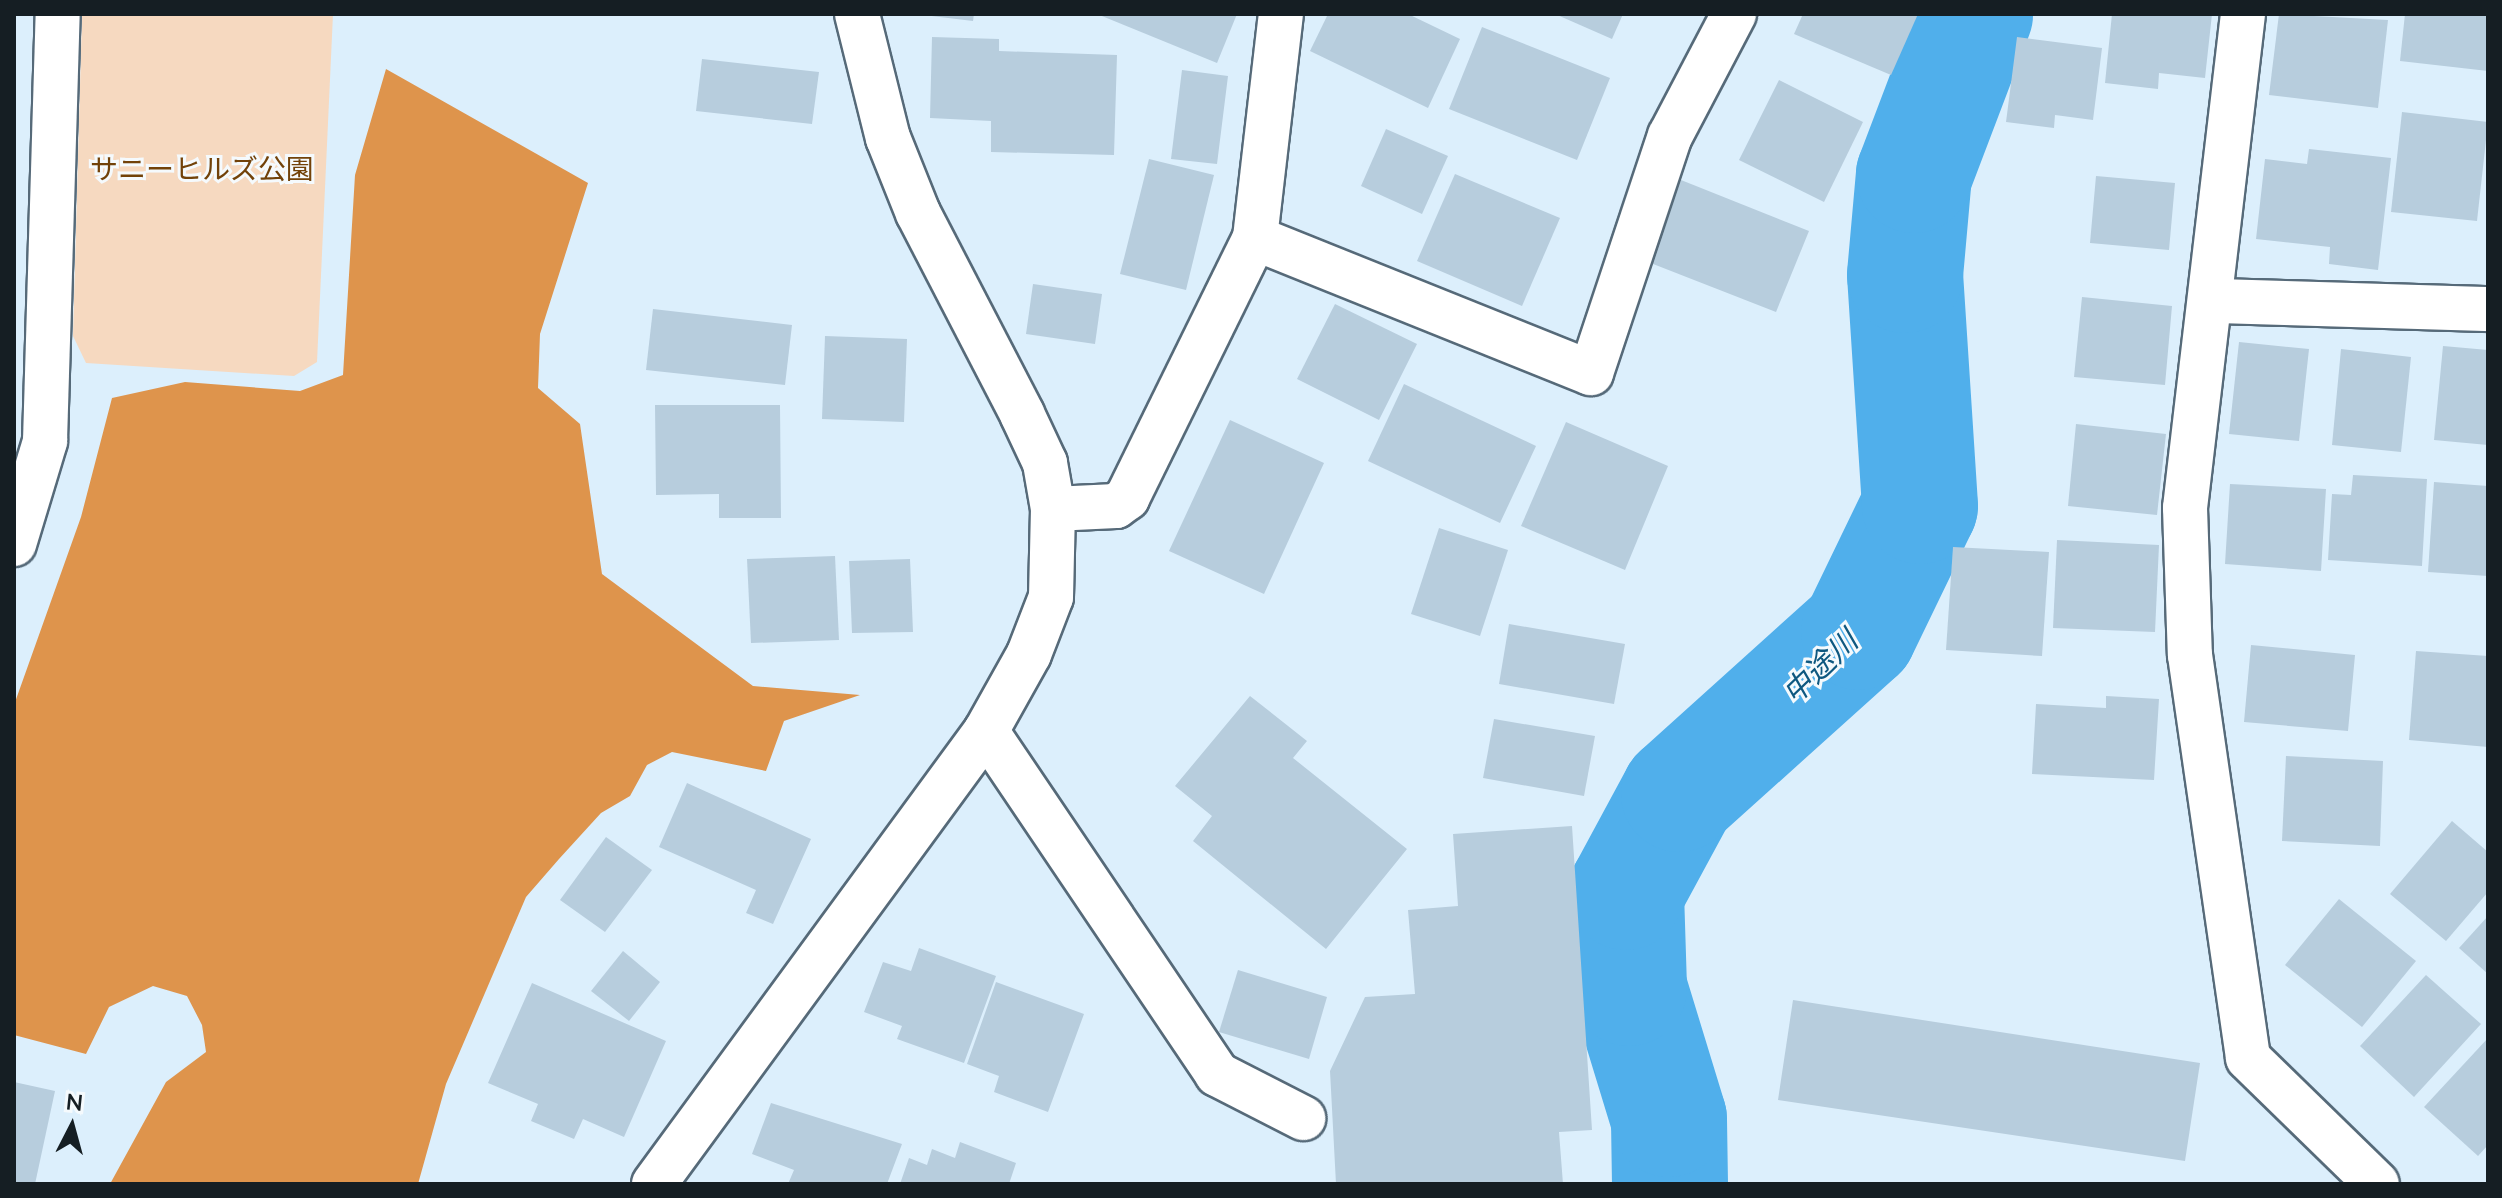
<!DOCTYPE html>
<meta charset="utf-8">
<style>
body{margin:0}
#map{position:relative;width:2502px;height:1198px;overflow:hidden;background:#dceffc;font-family:Lato,"Noto Sans JP",sans-serif}
div>[style]{position:absolute}
.green>*{inset:0;background:#f6d9c0}
.forest>*{inset:0;background:#de944c}
.river>*{height:116px;margin:-58px;padding:0 58px;transform-origin:58px;border-radius:58px;background:#50afeb}
.building>*{inset:0;background:#b7cddd}
.roads{filter:drop-shadow(2px 0 #566a79) drop-shadow(-2px 0 #566a79) drop-shadow(0 2px #566a79) drop-shadow(0 -2px #566a79)}
.minor>*{height:44px;margin:-22px;padding:0 22px;transform-origin:22px;border-radius:22px;background:#fff}
.tertiary>*{height:44px;margin:-22px;padding:0 22px;transform-origin:22px;border-radius:22px;background:#fff}
span{translate:-50% -50%;white-space:nowrap;text-align:center;line-height:1.15;-webkit-text-stroke:6px #f5fafd;paint-order:stroke}
.park-label{font-size:28px;color:#724209}
.water-label{font-size:30px;color:#0e5880;font-style:italic}
.frame{position:absolute;inset:0;border:16px solid #151e23;pointer-events:none}
.north{position:absolute;left:32px;top:1086px;width:80px;height:80px;-webkit-text-stroke:6px #f5fafd;paint-order:stroke;rotate:6deg;font-size:22px;font-weight:700;line-height:32px;text-align:center;color:#151e23}
.north::after{content:'';display:block;margin:auto;width:28px;height:36px;background:#151e23;clip-path:polygon(50% 0,100% 100%,50% 72%,0 100%)}
</style>
<div id="map">
<div class="green">
<i style="clip-path:polygon(82px 14px,333px 14px,317px 362px,294px 376px,86px 363px,73px 336px)"></i>
</div>
<div class="forest">
<i style="clip-path:polygon(386px 69px,588px 183px,540px 334px,538px 388px,580px 424px,602px 574px,753px 686px,860px 695px,784px 721px,766px 771px,672px 752px,647px 765px,630px 796px,601px 813px,559px 859px,526px 897px,446px 1084px,418px 1184px,110px 1184px,166px 1082px,206px 1052px,202px 1025px,187px 996px,153px 986px,109px 1007px,86px 1054px,14px 1035px,14px 705px,81px 517px,112px 398px,185px 382px,300px 391px,343px 375px,355px 175px)"></i>
</div>
<div class="river">
<i style="left:1670px;top:1184px;width:65px;rotate:-90.9deg"></i>
<i style="left:1669px;top:1119px;width:137px;rotate:-107deg"></i>
<i style="left:1629px;top:988px;width:96px;rotate:-91.8deg"></i>
<i style="left:1626px;top:892px;width:111px;rotate:-61.6deg"></i>
<i style="left:1679px;top:794px;width:242px;rotate:-42deg"></i>
<i style="left:1859px;top:632px;width:140px;rotate:-64.2deg"></i>
<i style="left:1920px;top:506px;width:231px;rotate:-93.7deg"></i>
<i style="left:1905px;top:275px;width:100px;rotate:-84.9deg"></i>
<i style="left:1914px;top:175px;width:172px;rotate:-69.2deg"></i>
</div>
<div class="building">
<i style="clip-path:polygon(915px 14px,974px 14px,973px 21px)"></i>
<i style="clip-path:polygon(1097px 14px,1237px 14px,1217px 63px)"></i>
<i style="clip-path:polygon(1328px 14px,1408px 14px,1460px 39px,1428px 108px,1310px 51px)"></i>
<i style="clip-path:polygon(1555px 14px,1623px 14px,1612px 39px)"></i>
<i style="clip-path:polygon(1803px 14px,1918px 14px,1891px 75px,1794px 34px)"></i>
<i style="clip-path:polygon(2112px 14px,2212px 14px,2205px 78px,2159px 73px,2158px 89px,2105px 83px)"></i>
<i style="clip-path:polygon(2279px 14px,2388px 20px,2378px 108px,2269px 95px)"></i>
<i style="clip-path:polygon(2405px 14px,2488px 14px,2488px 71px,2400px 61px)"></i>
<i style="clip-path:polygon(1482px 27px,1610px 78px,1577px 160px,1449px 109px)"></i>
<i style="clip-path:polygon(932px 37px,999px 39px,999px 51px,1117px 55px,1114px 155px,991px 152px,991px 121px,930px 118px)"></i>
<i style="clip-path:polygon(2017px 37px,2102px 48px,2093px 120px,2055px 115px,2054px 128px,2006px 122px)"></i>
<i style="clip-path:polygon(702px 59px,819px 72px,812px 124px,696px 111px)"></i>
<i style="clip-path:polygon(1182px 70px,1228px 76px,1217px 164px,1171px 159px)"></i>
<i style="clip-path:polygon(1779px 80px,1863px 122px,1824px 202px,1739px 160px)"></i>
<i style="clip-path:polygon(2402px 112px,2488px 122px,2477px 221px,2391px 212px)"></i>
<i style="clip-path:polygon(1386px 129px,1448px 156px,1422px 214px,1361px 186px)"></i>
<i style="clip-path:polygon(2309px 149px,2391px 158px,2378px 270px,2329px 264px,2330px 247px,2256px 239px,2265px 159px,2307px 164px)"></i>
<i style="clip-path:polygon(1149px 159px,1214px 175px,1186px 290px,1120px 274px)"></i>
<i style="clip-path:polygon(1455px 174px,1560px 218px,1522px 306px,1417px 261px)"></i>
<i style="clip-path:polygon(2096px 176px,2175px 183px,2169px 250px,2090px 243px)"></i>
<i style="clip-path:polygon(1681px 180px,1809px 231px,1776px 312px,1648px 262px)"></i>
<i style="clip-path:polygon(1033px 284px,1102px 294px,1095px 344px,1026px 334px)"></i>
<i style="clip-path:polygon(2082px 297px,2172px 306px,2165px 385px,2074px 377px)"></i>
<i style="clip-path:polygon(1335px 304px,1417px 344px,1379px 420px,1297px 379px)"></i>
<i style="clip-path:polygon(653px 309px,792px 325px,785px 385px,646px 370px)"></i>
<i style="clip-path:polygon(825px 336px,907px 339px,904px 422px,822px 419px)"></i>
<i style="clip-path:polygon(2239px 342px,2309px 349px,2299px 441px,2229px 434px)"></i>
<i style="clip-path:polygon(2443px 346px,2488px 350px,2488px 445px,2434px 440px)"></i>
<i style="clip-path:polygon(2341px 349px,2411px 357px,2401px 452px,2332px 445px)"></i>
<i style="clip-path:polygon(1404px 384px,1536px 446px,1500px 523px,1368px 461px)"></i>
<i style="clip-path:polygon(655px 405px,780px 405px,781px 518px,719px 518px,719px 494px,656px 495px)"></i>
<i style="clip-path:polygon(1230px 420px,1324px 463px,1264px 594px,1169px 551px)"></i>
<i style="clip-path:polygon(1566px 422px,1668px 466px,1625px 570px,1521px 526px)"></i>
<i style="clip-path:polygon(2076px 424px,2166px 434px,2157px 515px,2068px 506px)"></i>
<i style="clip-path:polygon(2353px 475px,2427px 479px,2422px 566px,2328px 560px,2332px 494px,2351px 495px)"></i>
<i style="clip-path:polygon(2434px 482px,2488px 486px,2488px 576px,2428px 572px)"></i>
<i style="clip-path:polygon(2230px 484px,2326px 489px,2321px 571px,2225px 564px)"></i>
<i style="clip-path:polygon(1439px 528px,1508px 550px,1480px 636px,1411px 614px)"></i>
<i style="clip-path:polygon(2057px 540px,2159px 545px,2155px 632px,2053px 628px)"></i>
<i style="clip-path:polygon(1953px 547px,2049px 552px,2042px 656px,1946px 650px)"></i>
<i style="clip-path:polygon(835px 556px,839px 640px,751px 643px,747px 559px)"></i>
<i style="clip-path:polygon(910px 559px,913px 632px,852px 633px,849px 561px)"></i>
<i style="clip-path:polygon(1509px 624px,1625px 644px,1614px 704px,1499px 684px)"></i>
<i style="clip-path:polygon(2251px 645px,2355px 655px,2348px 731px,2244px 722px)"></i>
<i style="clip-path:polygon(2416px 651px,2488px 656px,2488px 747px,2409px 740px)"></i>
<i style="clip-path:polygon(1250px 696px,1307px 741px,1293px 758px,1407px 849px,1326px 949px,1193px 841px,1212px 816px,1175px 786px)"></i>
<i style="clip-path:polygon(2106px 696px,2159px 699px,2154px 780px,2032px 774px,2036px 704px,2106px 708px)"></i>
<i style="clip-path:polygon(1494px 719px,1595px 736px,1584px 796px,1483px 778px)"></i>
<i style="clip-path:polygon(2286px 756px,2383px 761px,2380px 846px,2282px 841px)"></i>
<i style="clip-path:polygon(687px 783px,811px 839px,773px 924px,746px 913px,756px 890px,659px 847px)"></i>
<i style="clip-path:polygon(2452px 821px,2488px 852px,2488px 892px,2446px 941px,2390px 894px)"></i>
<i style="clip-path:polygon(1572px 826px,1592px 1130px,1559px 1132px,1563px 1184px,1336px 1184px,1330px 1071px,1365px 997px,1415px 994px,1408px 910px,1458px 906px,1453px 834px)"></i>
<i style="clip-path:polygon(606px 837px,652px 870px,605px 932px,560px 900px)"></i>
<i style="clip-path:polygon(2339px 899px,2416px 961px,2362px 1027px,2285px 965px)"></i>
<i style="clip-path:polygon(2488px 916px,2488px 974px,2459px 948px)"></i>
<i style="clip-path:polygon(919px 948px,996px 976px,964px 1063px,897px 1039px,902px 1026px,864px 1012px,883px 962px,911px 971px)"></i>
<i style="clip-path:polygon(623px 951px,660px 982px,629px 1021px,591px 991px)"></i>
<i style="clip-path:polygon(1238px 970px,1327px 997px,1309px 1059px,1219px 1032px)"></i>
<i style="clip-path:polygon(2426px 975px,2481px 1024px,2414px 1097px,2360px 1046px)"></i>
<i style="clip-path:polygon(996px 982px,1084px 1014px,1048px 1112px,994px 1092px,999px 1076px,967px 1064px)"></i>
<i style="clip-path:polygon(532px 983px,666px 1041px,624px 1137px,583px 1119px,574px 1139px,531px 1121px,538px 1104px,488px 1083px)"></i>
<i style="clip-path:polygon(1793px 1000px,2200px 1063px,2185px 1161px,1778px 1100px)"></i>
<i style="clip-path:polygon(2488px 1038px,2488px 1145px,2478px 1156px,2424px 1107px)"></i>
<i style="clip-path:polygon(14px 1082px,55px 1091px,35px 1184px,14px 1184px)"></i>
<i style="clip-path:polygon(771px 1103px,902px 1144px,887px 1184px,788px 1184px,794px 1170px,752px 1154px)"></i>
<i style="clip-path:polygon(960px 1142px,1016px 1163px,1009px 1184px,900px 1184px,909px 1158px,927px 1165px,932px 1149px,955px 1158px)"></i>
</div>
<div class="roads">
<div class="minor">
<i style="left:857px;top:14px;width:128px;rotate:76deg"></i>
<i style="left:888px;top:138px;width:81px;rotate:68.2deg"></i>
<i style="left:918px;top:213px;width:226px;rotate:62.6deg"></i>
<i style="left:2243px;top:14px;width:497px;rotate:96.7deg"></i>
<i style="left:2185px;top:508px;width:147px;rotate:88.1deg"></i>
<i style="left:2190px;top:655px;width:407px;rotate:81.8deg"></i>
<i style="left:2248px;top:1058px;width:180px;rotate:44.3deg"></i>
<i style="left:1255px;top:238px;width:362px;rotate:21.9deg"></i>
<i style="left:1591px;top:373px;width:250px;rotate:-71.6deg"></i>
<i style="left:1670px;top:136px;width:138px;rotate:-62.3deg"></i>
<i style="left:2215px;top:301px;width:273px;rotate:1.7deg"></i>
<i style="left:1053px;top:509px;width:63px;rotate:-2.7deg"></i>
<i style="left:1116px;top:506px;width:14px;rotate:-36deg"></i>
<i style="left:1127px;top:498px;width:290px;rotate:-63.8deg"></i>
<i style="left:1255px;top:238px;width:226px;rotate:-83.4deg"></i>
<i style="left:14px;top:544px;width:108px;rotate:-73.2deg"></i>
<i style="left:45px;top:441px;width:427px;rotate:-88.3deg"></i>
<i style="left:986px;top:731px;width:414px;rotate:56deg"></i>
<i style="left:1217px;top:1074px;width:97px;rotate:27.1deg"></i>
</div>
<div class="tertiary">
<i style="left:654px;top:1184px;width:562px;rotate:-53.76deg"></i>
<i style="left:986px;top:731px;width:88px;rotate:-60.8deg"></i>
<i style="left:1029px;top:654px;width:61px;rotate:-68.9deg"></i>
<i style="left:1051px;top:597px;width:88px;rotate:-88.7deg"></i>
<i style="left:1053px;top:509px;width:47px;rotate:-99.9deg"></i>
<i style="left:1045px;top:463px;width:54px;rotate:-115.1deg"></i>
</div>
</div>
<div class="park-label">
<span style="left:202px;top:168px">サニーヒルズ公園</span>
</div>
<div class="water-label">
<span style="left:1819px;top:666px;rotate:-44deg">中途川</span>
</div>
<div class="frame"></div>
<div class="north">N</div>
</div>
